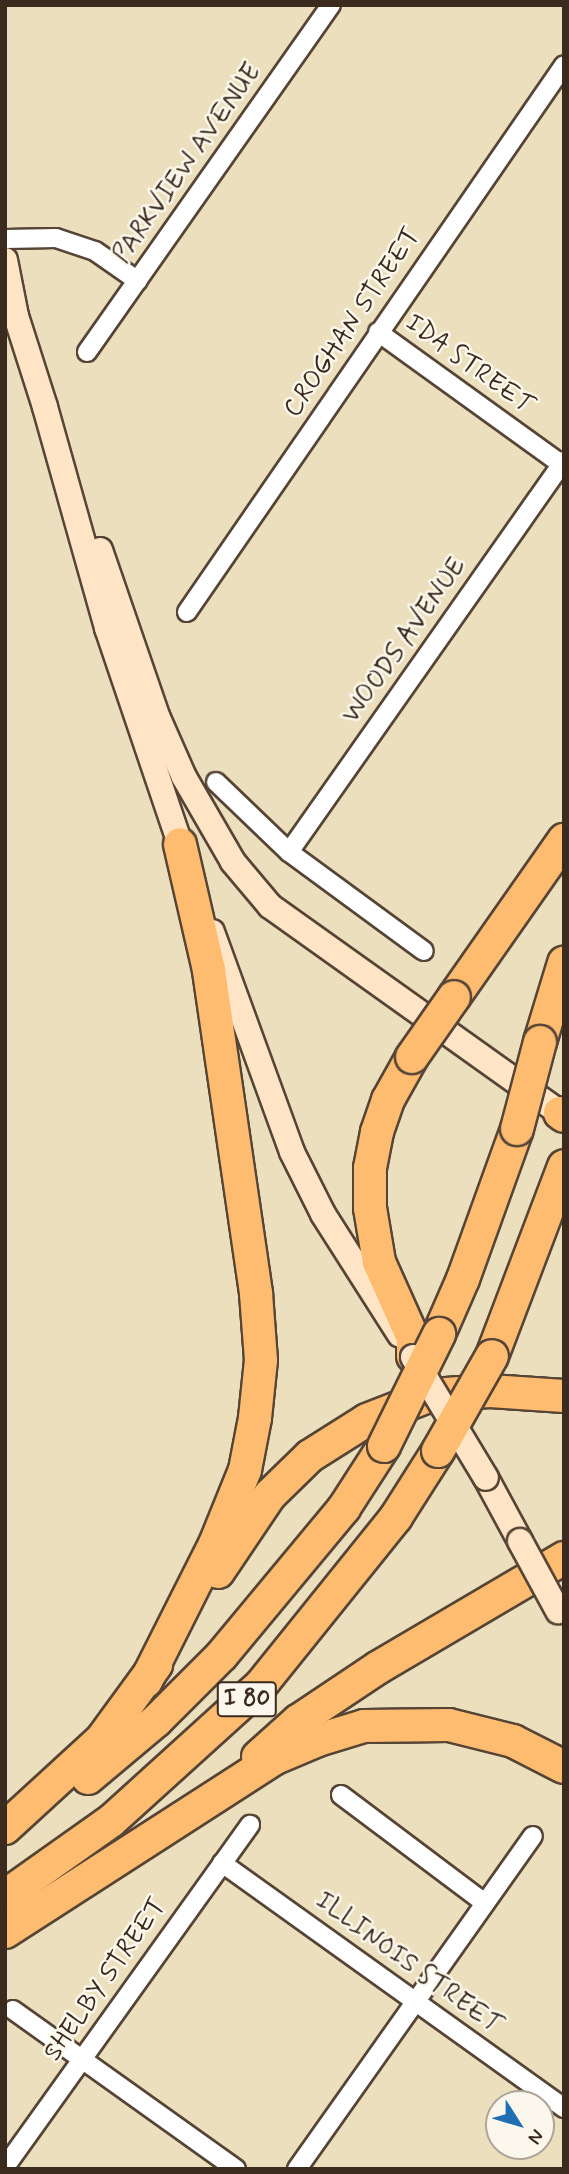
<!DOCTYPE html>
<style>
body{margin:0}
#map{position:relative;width:569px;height:2174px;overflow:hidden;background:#ecdfbd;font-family:Mynerve,sans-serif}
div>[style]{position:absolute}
.roads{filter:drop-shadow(2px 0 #564536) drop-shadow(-2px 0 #564536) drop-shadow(0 2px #564536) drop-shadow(0 -2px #564536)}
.street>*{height:18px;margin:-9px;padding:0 9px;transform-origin:9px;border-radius:9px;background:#fff}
.secondary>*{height:24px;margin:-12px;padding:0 12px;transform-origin:12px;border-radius:12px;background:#ffe4c6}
.highway>*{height:32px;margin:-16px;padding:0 16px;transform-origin:16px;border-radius:16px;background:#febc70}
.bridges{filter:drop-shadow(2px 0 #564536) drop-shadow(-2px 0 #564536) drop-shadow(0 2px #564536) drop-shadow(0 -2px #564536)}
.secondary-bridge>*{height:24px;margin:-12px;padding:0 12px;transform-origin:12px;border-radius:12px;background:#ffe4c6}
.highway-bridge>*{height:32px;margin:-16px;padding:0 16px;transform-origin:16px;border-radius:16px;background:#febc70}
span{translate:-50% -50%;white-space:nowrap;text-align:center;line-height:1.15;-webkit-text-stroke:5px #fbf7ec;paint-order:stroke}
.shield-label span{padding:2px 5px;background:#fbf7ec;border:2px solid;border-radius:5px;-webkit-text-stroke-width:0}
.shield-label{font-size:24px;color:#3b2a1e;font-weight:700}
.street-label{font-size:26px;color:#3b2a1e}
.frame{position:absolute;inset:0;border:7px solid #3b2a1e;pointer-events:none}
.north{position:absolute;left:485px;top:2090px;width:70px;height:70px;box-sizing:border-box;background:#fbf7ec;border:2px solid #aea59a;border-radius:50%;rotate:127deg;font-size:19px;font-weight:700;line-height:28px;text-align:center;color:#3b2a1e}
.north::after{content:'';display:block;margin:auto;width:24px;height:32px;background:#1f6fb2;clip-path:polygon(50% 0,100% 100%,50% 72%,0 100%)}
</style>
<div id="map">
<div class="roads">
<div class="street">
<i style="left:5px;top:239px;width:51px;rotate:-1.1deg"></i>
<i style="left:56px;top:238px;width:41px;rotate:18.4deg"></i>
<i style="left:95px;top:251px;width:52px;rotate:34.9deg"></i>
<i style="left:378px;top:332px;width:229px;rotate:35.8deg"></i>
<i style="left:87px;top:352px;width:424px;rotate:-54.9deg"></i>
<i style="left:187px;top:612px;width:664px;rotate:-55.42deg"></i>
<i style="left:216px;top:782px;width:101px;rotate:43.8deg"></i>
<i style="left:289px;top:852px;width:167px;rotate:36.3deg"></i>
<i style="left:289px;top:852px;width:478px;rotate:-54.9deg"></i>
<i style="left:341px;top:1795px;width:180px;rotate:36.9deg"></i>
<i style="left:222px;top:1863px;width:421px;rotate:35.6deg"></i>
<i style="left:13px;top:2010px;width:274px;rotate:35.5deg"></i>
<i style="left:5px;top:2167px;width:421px;rotate:-54.4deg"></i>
<i style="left:297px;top:2169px;width:408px;rotate:-54.7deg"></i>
</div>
<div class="secondary">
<i style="left:5px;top:260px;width:57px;rotate:78.9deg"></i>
<i style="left:16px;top:316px;width:96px;rotate:72.3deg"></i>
<i style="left:45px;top:407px;width:230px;rotate:74.3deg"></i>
<i style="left:107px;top:628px;width:244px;rotate:71.3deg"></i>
<i style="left:100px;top:550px;width:178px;rotate:71deg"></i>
<i style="left:158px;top:718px;width:64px;rotate:66.2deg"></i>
<i style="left:184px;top:777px;width:98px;rotate:60deg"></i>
<i style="left:233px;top:862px;width:57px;rotate:49.9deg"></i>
<i style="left:270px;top:906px;width:361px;rotate:35.5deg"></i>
<i style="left:212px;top:932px;width:234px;rotate:70deg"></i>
<i style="left:292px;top:1152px;width:69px;rotate:63.4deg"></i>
<i style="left:323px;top:1214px;width:143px;rotate:57.5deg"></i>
<i style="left:486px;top:1478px;width:72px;rotate:61.6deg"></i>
</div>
<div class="highway">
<i style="left:454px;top:997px;width:192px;rotate:-55deg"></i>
<i style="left:540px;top:1042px;width:83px;rotate:-73.1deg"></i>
<i style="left:412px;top:1057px;width:49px;rotate:119.2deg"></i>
<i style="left:388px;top:1100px;width:34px;rotate:109deg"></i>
<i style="left:377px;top:1132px;width:37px;rotate:101deg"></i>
<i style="left:370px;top:1168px;width:40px;rotate:90deg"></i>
<i style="left:370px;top:1208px;width:55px;rotate:80.5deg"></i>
<i style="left:379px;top:1262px;width:83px;rotate:65.9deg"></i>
<i style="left:413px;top:1338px;width:18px;rotate:90deg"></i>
<i style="left:560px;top:1113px;width:5px;rotate:37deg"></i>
<i style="left:439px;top:1334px;width:60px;rotate:-66.4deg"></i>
<i style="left:463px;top:1279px;width:159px;rotate:-70.2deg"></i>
<i style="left:492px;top:1356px;width:203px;rotate:-69.2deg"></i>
<i style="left:218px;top:1572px;width:93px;rotate:-56deg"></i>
<i style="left:270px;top:1495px;width:56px;rotate:-44.3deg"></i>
<i style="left:310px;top:1456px;width:67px;rotate:-32.3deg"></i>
<i style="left:367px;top:1420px;width:69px;rotate:-21.3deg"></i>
<i style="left:431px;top:1395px;width:59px;rotate:-3.9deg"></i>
<i style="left:490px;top:1391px;width:74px;rotate:3.9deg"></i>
<i style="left:146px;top:1681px;width:153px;rotate:-63.3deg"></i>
<i style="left:215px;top:1544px;width:80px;rotate:-67.9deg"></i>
<i style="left:245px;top:1470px;width:53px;rotate:-79.1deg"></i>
<i style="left:255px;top:1418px;width:58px;rotate:-84.1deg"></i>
<i style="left:261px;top:1360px;width:67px;rotate:-94.3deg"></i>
<i style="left:256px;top:1293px;width:326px;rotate:-98.3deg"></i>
<i style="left:209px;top:970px;width:129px;rotate:-103deg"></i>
<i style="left:258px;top:1757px;width:54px;rotate:-42deg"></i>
<i style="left:298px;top:1721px;width:97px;rotate:-33.7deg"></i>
<i style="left:379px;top:1667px;width:215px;rotate:-30.5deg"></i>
<i style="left:88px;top:1778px;width:89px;rotate:-40deg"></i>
<i style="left:156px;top:1721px;width:93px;rotate:-45deg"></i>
<i style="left:222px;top:1655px;width:191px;rotate:-50.3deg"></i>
<i style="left:344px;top:1508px;width:74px;rotate:-57.2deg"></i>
<i style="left:5px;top:1828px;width:132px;rotate:-42.5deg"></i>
<i style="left:102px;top:1739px;width:92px;rotate:-53.9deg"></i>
<i style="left:5px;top:1896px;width:130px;rotate:-35.3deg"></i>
<i style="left:111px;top:1821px;width:202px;rotate:-42.2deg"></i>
<i style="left:261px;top:1685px;width:216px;rotate:-51.2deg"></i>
<i style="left:396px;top:1517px;width:78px;rotate:-57.5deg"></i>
<i style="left:5px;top:1932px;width:319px;rotate:-32.8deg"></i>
<i style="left:273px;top:1759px;width:49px;rotate:-22.9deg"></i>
<i style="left:318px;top:1740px;width:48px;rotate:-16.9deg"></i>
<i style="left:364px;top:1726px;width:85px;rotate:-0.7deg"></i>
<i style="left:449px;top:1725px;width:66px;rotate:14deg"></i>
<i style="left:513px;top:1741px;width:57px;rotate:27deg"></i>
</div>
</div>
<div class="bridges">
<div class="secondary-bridge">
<i style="left:413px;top:1357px;width:141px;rotate:58.9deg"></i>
<i style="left:520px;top:1541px;width:80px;rotate:61.5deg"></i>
</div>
<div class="highway-bridge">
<i style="left:412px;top:1057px;width:73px;rotate:-55deg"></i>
<i style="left:517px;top:1129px;width:90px;rotate:-75.2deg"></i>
<i style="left:384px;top:1446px;width:125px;rotate:-63.8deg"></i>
<i style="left:438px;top:1451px;width:109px;rotate:-60.4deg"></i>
</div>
</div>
<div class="shield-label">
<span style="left:247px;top:1699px">I 80</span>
</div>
<div class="street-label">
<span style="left:188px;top:164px;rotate:-55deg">PARKVIEW AVENUE</span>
<span style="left:353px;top:323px;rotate:-56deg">CROGHAN STREET</span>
<span style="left:469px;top:365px;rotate:36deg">IDA STREET</span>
<span style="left:405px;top:641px;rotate:-55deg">WOODS AVENUE</span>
<span style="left:408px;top:1964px;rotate:36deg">ILLINOIS STREET</span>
<span style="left:106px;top:1980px;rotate:-55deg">SHELBY STREET</span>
</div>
<div class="frame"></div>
<div class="north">N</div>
</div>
